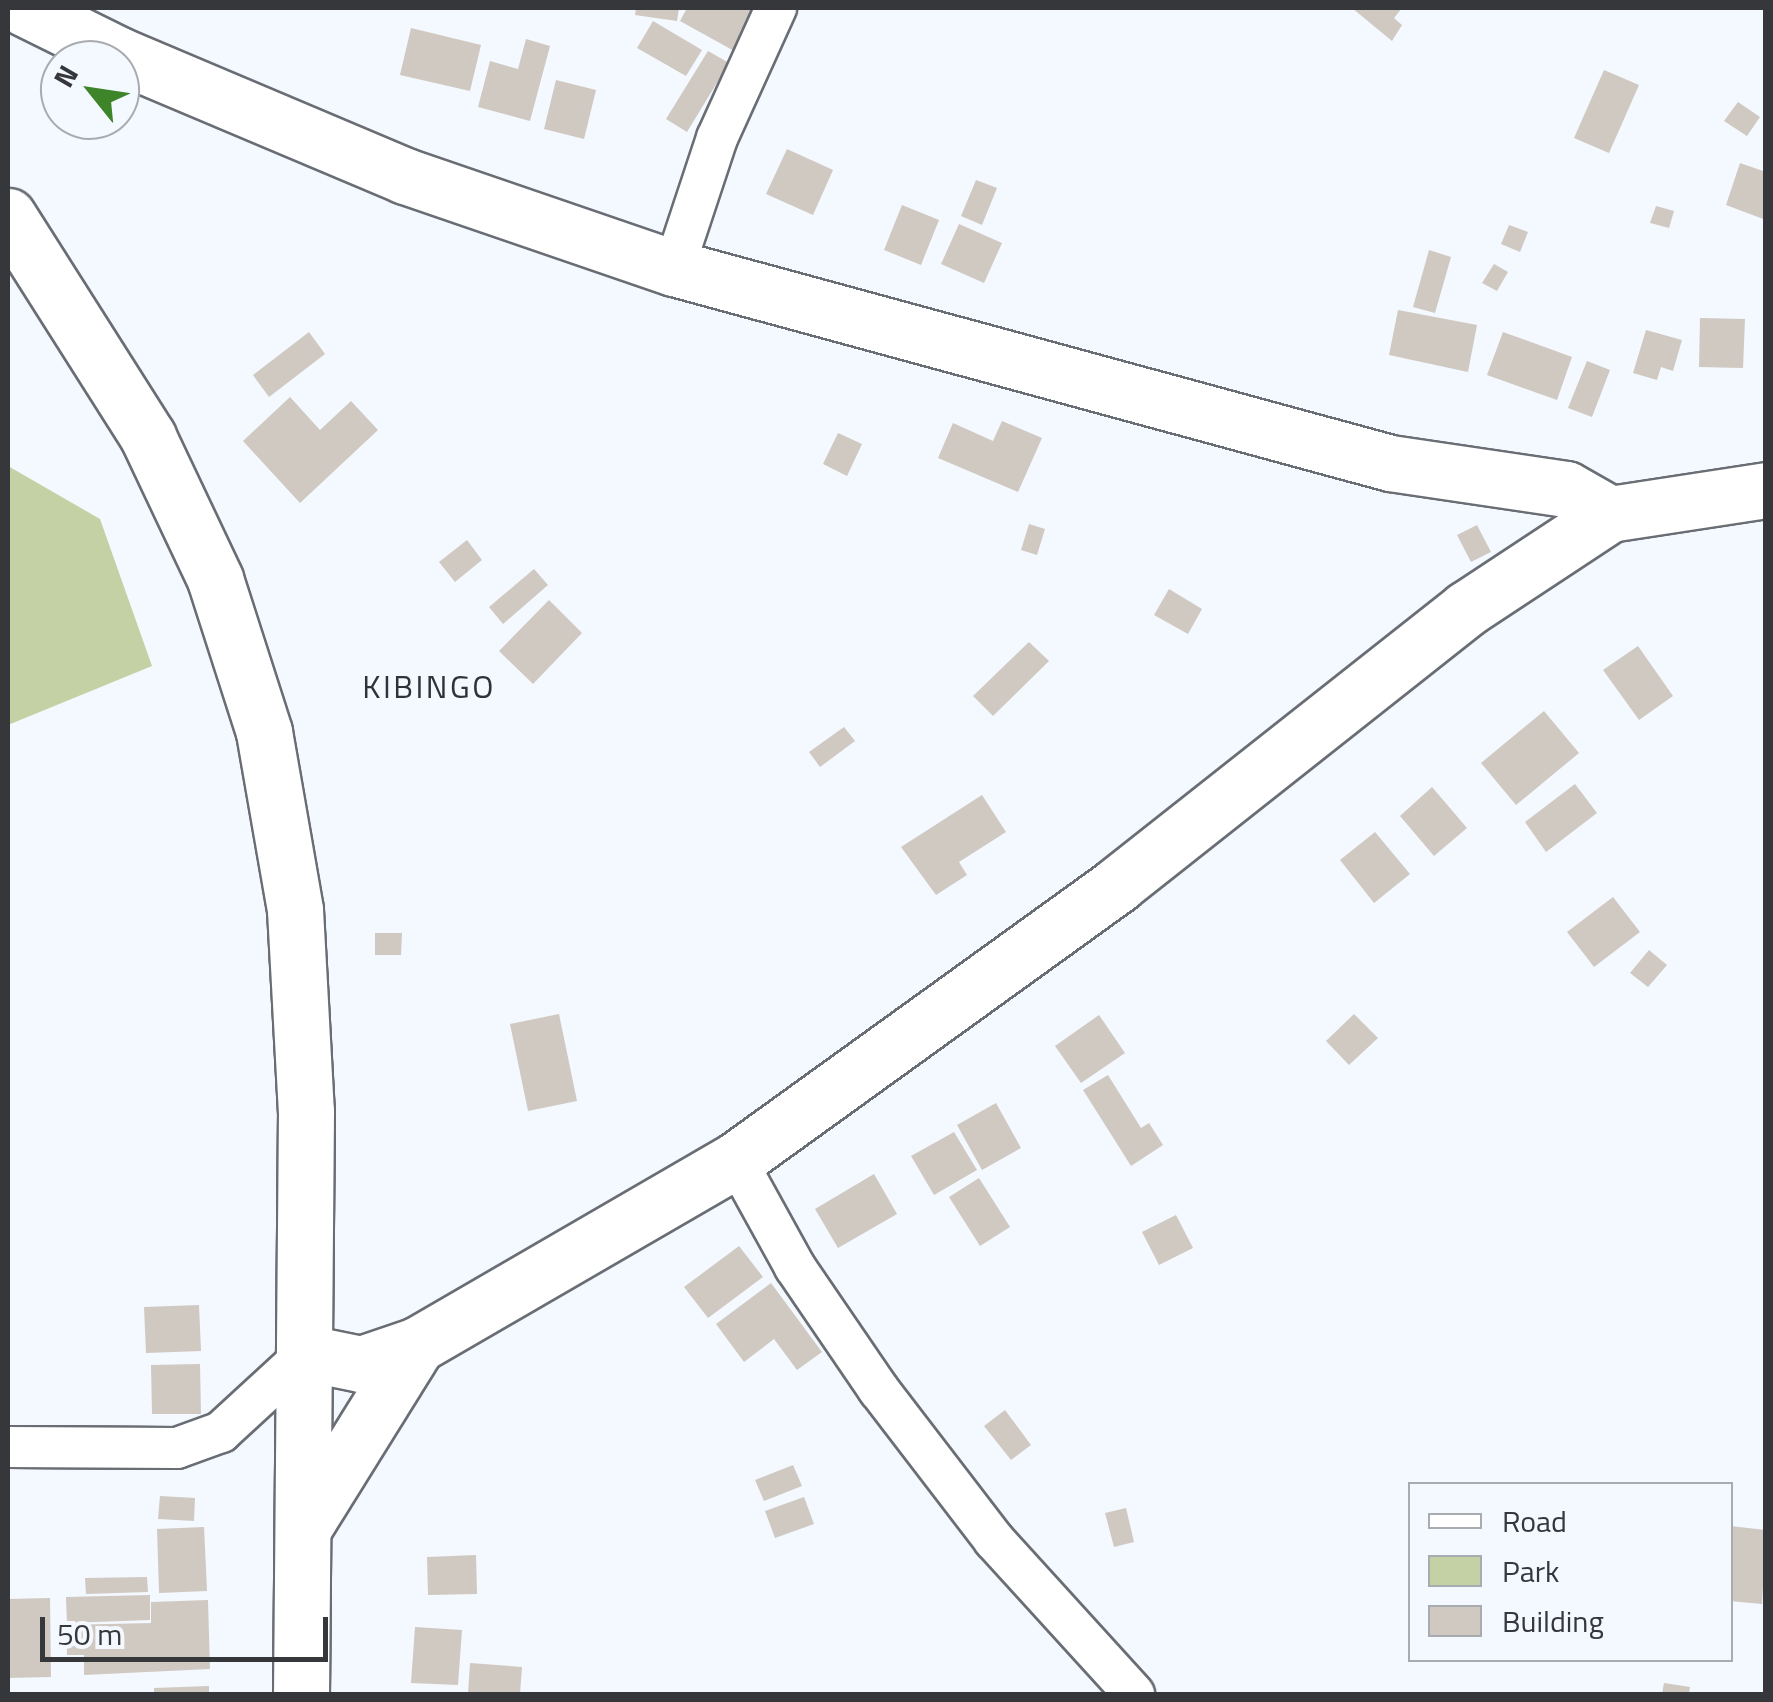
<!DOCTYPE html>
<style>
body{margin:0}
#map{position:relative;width:1773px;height:1702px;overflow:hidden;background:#f4f8ff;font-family:"Titillium Web",sans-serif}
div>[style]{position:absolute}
.green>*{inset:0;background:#c4d1a4}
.building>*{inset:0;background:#cfc9c1}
.roads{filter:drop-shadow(2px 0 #696d74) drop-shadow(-2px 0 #696d74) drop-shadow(0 2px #696d74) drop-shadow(0 -2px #696d74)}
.street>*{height:40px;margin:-20px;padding:0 20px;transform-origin:20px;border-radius:20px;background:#fff}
.secondary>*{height:55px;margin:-27.5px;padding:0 27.5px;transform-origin:27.5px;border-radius:27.5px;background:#fff}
span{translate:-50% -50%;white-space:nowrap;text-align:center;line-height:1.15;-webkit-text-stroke:8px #f4f8ff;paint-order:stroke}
.quarter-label{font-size:32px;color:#2f3339;letter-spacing:2.5px}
.frame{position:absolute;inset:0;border:10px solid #35373a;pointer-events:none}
.legend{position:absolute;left:1408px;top:1482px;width:325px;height:180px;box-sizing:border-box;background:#f4f8ff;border:2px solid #a8abb0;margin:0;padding:12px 18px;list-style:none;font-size:30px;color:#35373a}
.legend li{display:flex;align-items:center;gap:20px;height:50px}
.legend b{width:50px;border:2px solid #a8abb0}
.north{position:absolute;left:40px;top:40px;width:100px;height:100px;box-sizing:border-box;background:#f4f8ff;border:2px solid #a8abb0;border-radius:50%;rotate:300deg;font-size:28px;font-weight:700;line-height:40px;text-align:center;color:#35373a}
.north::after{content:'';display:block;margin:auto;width:35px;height:45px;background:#3e852a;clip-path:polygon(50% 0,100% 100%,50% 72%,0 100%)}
.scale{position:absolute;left:40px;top:1617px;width:288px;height:45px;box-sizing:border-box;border:5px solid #35373a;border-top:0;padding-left:12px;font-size:30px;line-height:35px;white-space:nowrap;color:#35373a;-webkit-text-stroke:8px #f4f8ff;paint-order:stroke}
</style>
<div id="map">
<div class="green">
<i style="clip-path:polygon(8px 466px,100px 519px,152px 666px,8px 725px)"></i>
</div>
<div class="building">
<i style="clip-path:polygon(636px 8px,679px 8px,677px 21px,635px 15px)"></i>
<i style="clip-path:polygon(687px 8px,760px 8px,736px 52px,680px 21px)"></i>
<i style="clip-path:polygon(1352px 8px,1402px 8px,1394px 18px,1402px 25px,1392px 41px)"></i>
<i style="clip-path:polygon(653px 21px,702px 50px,686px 76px,637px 48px)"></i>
<i style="clip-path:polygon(411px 28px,481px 45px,470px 91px,400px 75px)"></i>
<i style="clip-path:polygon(526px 39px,550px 46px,530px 121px,478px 107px,490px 61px,518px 69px)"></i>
<i style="clip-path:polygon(708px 51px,729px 63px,687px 132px,666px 119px)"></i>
<i style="clip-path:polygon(1604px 70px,1639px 85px,1609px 153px,1574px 138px)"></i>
<i style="clip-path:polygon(556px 80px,596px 90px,584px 139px,544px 129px)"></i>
<i style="clip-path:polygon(1738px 102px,1760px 117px,1747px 136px,1724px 121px)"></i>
<i style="clip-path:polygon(787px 149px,833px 170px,813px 215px,766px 194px)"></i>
<i style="clip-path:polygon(1740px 163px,1766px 172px,1766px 220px,1726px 205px)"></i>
<i style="clip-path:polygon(976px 180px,997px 188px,982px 225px,961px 216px)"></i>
<i style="clip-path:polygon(902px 205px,939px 220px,921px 265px,884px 250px)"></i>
<i style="clip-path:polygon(1656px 206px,1674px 211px,1669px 228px,1650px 223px)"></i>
<i style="clip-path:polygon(959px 224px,1002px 243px,984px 283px,941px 264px)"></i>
<i style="clip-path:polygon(1509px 225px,1528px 232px,1520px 252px,1501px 244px)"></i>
<i style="clip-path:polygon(1429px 250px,1451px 257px,1435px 313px,1413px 307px)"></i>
<i style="clip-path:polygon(1494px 264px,1508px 272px,1497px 291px,1482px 283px)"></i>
<i style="clip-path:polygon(1398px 310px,1477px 325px,1468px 372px,1389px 355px)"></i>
<i style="clip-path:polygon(1700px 318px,1745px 319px,1743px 368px,1699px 367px)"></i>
<i style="clip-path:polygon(1646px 330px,1682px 340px,1673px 371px,1661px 367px,1657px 380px,1633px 373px)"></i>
<i style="clip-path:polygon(309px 332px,325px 354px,269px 397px,253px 375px)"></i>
<i style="clip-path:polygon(1503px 332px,1572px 357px,1557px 400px,1487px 375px)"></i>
<i style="clip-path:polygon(1587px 361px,1610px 370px,1592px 417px,1568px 408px)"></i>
<i style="clip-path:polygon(290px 397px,320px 430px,351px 401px,378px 430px,300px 503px,243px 441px)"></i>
<i style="clip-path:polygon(1002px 421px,1042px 438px,1018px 492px,938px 458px,953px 423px,993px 441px)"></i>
<i style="clip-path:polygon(838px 433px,862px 444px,847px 476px,823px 464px)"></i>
<i style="clip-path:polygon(1029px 524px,1045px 529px,1037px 555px,1021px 550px)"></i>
<i style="clip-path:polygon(1477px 525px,1491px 552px,1471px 562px,1457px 535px)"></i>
<i style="clip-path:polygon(467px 540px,482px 560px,455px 582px,439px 562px)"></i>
<i style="clip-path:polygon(534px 569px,548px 585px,503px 624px,489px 607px)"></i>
<i style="clip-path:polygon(1169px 589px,1202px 609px,1188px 634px,1154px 615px)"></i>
<i style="clip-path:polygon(549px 600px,582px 633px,533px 684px,499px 651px)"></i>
<i style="clip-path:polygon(1029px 642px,1049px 661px,993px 716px,973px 696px)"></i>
<i style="clip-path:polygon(1638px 646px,1673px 696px,1639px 720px,1603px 670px)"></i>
<i style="clip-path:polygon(1544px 711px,1579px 753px,1516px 805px,1481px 763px)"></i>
<i style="clip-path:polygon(844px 727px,855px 741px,820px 767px,809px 752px)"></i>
<i style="clip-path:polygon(1575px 784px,1597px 813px,1546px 852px,1525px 822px)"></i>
<i style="clip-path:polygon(1432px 787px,1467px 828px,1434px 856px,1400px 816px)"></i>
<i style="clip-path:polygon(982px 795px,1006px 832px,959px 862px,967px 875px,936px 895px,901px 847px)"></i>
<i style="clip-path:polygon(1375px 832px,1410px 874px,1374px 903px,1340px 860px)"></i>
<i style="clip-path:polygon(1613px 897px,1640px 932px,1594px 967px,1567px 932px)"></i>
<i style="clip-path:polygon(375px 933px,402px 933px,401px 955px,375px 955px)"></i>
<i style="clip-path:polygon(1649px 950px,1667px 965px,1648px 987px,1630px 973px)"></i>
<i style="clip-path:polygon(559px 1014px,577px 1101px,528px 1111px,510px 1024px)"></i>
<i style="clip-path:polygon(1354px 1014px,1378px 1038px,1349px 1065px,1326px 1041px)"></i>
<i style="clip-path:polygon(1099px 1015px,1125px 1053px,1081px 1083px,1055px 1046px)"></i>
<i style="clip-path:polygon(1108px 1075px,1141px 1128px,1149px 1123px,1163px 1145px,1131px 1166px,1083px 1090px)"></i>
<i style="clip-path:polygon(996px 1103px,1021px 1148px,982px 1170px,957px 1125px)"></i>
<i style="clip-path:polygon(954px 1132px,977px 1170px,934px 1195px,911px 1156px)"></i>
<i style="clip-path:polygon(874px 1174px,897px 1214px,838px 1248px,815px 1209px)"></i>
<i style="clip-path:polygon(979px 1178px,1010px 1227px,980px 1246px,949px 1197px)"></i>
<i style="clip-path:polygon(1176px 1215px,1193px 1248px,1159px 1265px,1142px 1232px)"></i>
<i style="clip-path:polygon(739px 1246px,763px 1277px,708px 1318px,684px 1287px)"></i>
<i style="clip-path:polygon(771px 1283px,822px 1352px,797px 1370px,774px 1339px,744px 1362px,716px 1324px)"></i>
<i style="clip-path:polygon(199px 1305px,201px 1351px,146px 1353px,144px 1307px)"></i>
<i style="clip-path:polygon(200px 1364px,201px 1414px,152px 1414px,151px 1365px)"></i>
<i style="clip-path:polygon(1005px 1410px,1031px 1445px,1011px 1460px,984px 1426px)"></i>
<i style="clip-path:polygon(793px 1465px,802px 1486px,764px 1501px,755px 1480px)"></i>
<i style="clip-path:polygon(160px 1496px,195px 1498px,194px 1521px,158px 1519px)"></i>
<i style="clip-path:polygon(804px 1497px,814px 1524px,775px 1538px,765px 1511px)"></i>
<i style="clip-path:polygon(1126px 1508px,1134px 1542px,1114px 1547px,1105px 1513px)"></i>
<i style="clip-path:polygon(1730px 1526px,1766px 1530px,1762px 1604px,1730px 1601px)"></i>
<i style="clip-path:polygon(204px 1527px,207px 1591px,159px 1593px,157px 1529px)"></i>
<i style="clip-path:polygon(476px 1555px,477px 1594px,428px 1595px,427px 1557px)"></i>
<i style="clip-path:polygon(147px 1577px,148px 1592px,86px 1594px,85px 1578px)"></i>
<i style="clip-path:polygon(150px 1595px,150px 1620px,67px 1623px,66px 1597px)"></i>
<i style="clip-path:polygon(50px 1598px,51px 1677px,8px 1678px,8px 1599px)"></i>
<i style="clip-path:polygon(208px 1600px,210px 1669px,84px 1675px,84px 1655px,67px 1655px,66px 1625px,151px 1623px,151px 1602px)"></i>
<i style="clip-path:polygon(415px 1627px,462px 1630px,458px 1685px,411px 1683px)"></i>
<i style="clip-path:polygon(470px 1663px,522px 1667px,520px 1694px,468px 1694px)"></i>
<i style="clip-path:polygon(1664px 1683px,1690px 1687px,1689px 1694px,1662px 1694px)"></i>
<i style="clip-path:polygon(209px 1686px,209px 1694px,154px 1694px,154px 1688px)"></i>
</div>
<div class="roads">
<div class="street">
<i style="left:674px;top:268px;width:137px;rotate:-71.7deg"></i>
<i style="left:717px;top:138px;width:143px;rotate:-65.6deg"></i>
<i style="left:736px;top:1160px;width:122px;rotate:61.1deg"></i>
<i style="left:795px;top:1267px;width:149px;rotate:55.7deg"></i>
<i style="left:879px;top:1390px;width:189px;rotate:52.5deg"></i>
<i style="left:994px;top:1540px;width:208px;rotate:47.7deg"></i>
<i style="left:8px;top:1447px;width:169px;rotate:0.3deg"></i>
<i style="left:177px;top:1448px;width:47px;rotate:-20deg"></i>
<i style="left:221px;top:1432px;width:117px;rotate:-42.6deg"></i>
</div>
<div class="secondary">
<i style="left:24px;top:8px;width:106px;rotate:26.3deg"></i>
<i style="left:119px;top:55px;width:311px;rotate:22.9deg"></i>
<i style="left:405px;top:176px;width:284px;rotate:18.9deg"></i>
<i style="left:674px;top:268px;width:742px;rotate:15.23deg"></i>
<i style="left:1390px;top:463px;width:178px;rotate:8.4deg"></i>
<i style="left:1566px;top:489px;width:51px;rotate:29.6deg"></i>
<i style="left:8px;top:216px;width:262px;rotate:57.6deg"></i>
<i style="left:148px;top:437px;width:157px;rotate:64.7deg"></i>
<i style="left:215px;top:579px;width:161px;rotate:72.2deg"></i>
<i style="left:264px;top:732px;width:181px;rotate:80.1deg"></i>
<i style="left:295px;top:910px;width:201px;rotate:86.9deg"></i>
<i style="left:306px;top:1111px;width:583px;rotate:90.49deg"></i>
<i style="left:307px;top:1353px;width:55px;rotate:11.5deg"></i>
<i style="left:361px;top:1364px;width:59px;rotate:-18.7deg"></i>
<i style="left:417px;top:1345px;width:369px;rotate:-30.1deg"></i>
<i style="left:736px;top:1160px;width:471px;rotate:-35.8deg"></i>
<i style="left:1118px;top:884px;width:444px;rotate:-38.3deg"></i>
<i style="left:1466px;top:609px;width:173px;rotate:-33.4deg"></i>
<i style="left:1610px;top:514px;width:158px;rotate:-8.7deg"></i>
<i style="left:305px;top:1525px;width:212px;rotate:-58.1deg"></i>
</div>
</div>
<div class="quarter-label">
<span style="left:429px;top:686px">KIBINGO</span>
</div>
<div class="frame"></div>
<ul class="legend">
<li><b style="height:12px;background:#fff"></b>Road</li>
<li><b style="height:28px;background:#c4d1a4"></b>Park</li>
<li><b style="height:28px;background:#cfc9c1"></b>Building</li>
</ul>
<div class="north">N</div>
<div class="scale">50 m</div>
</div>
